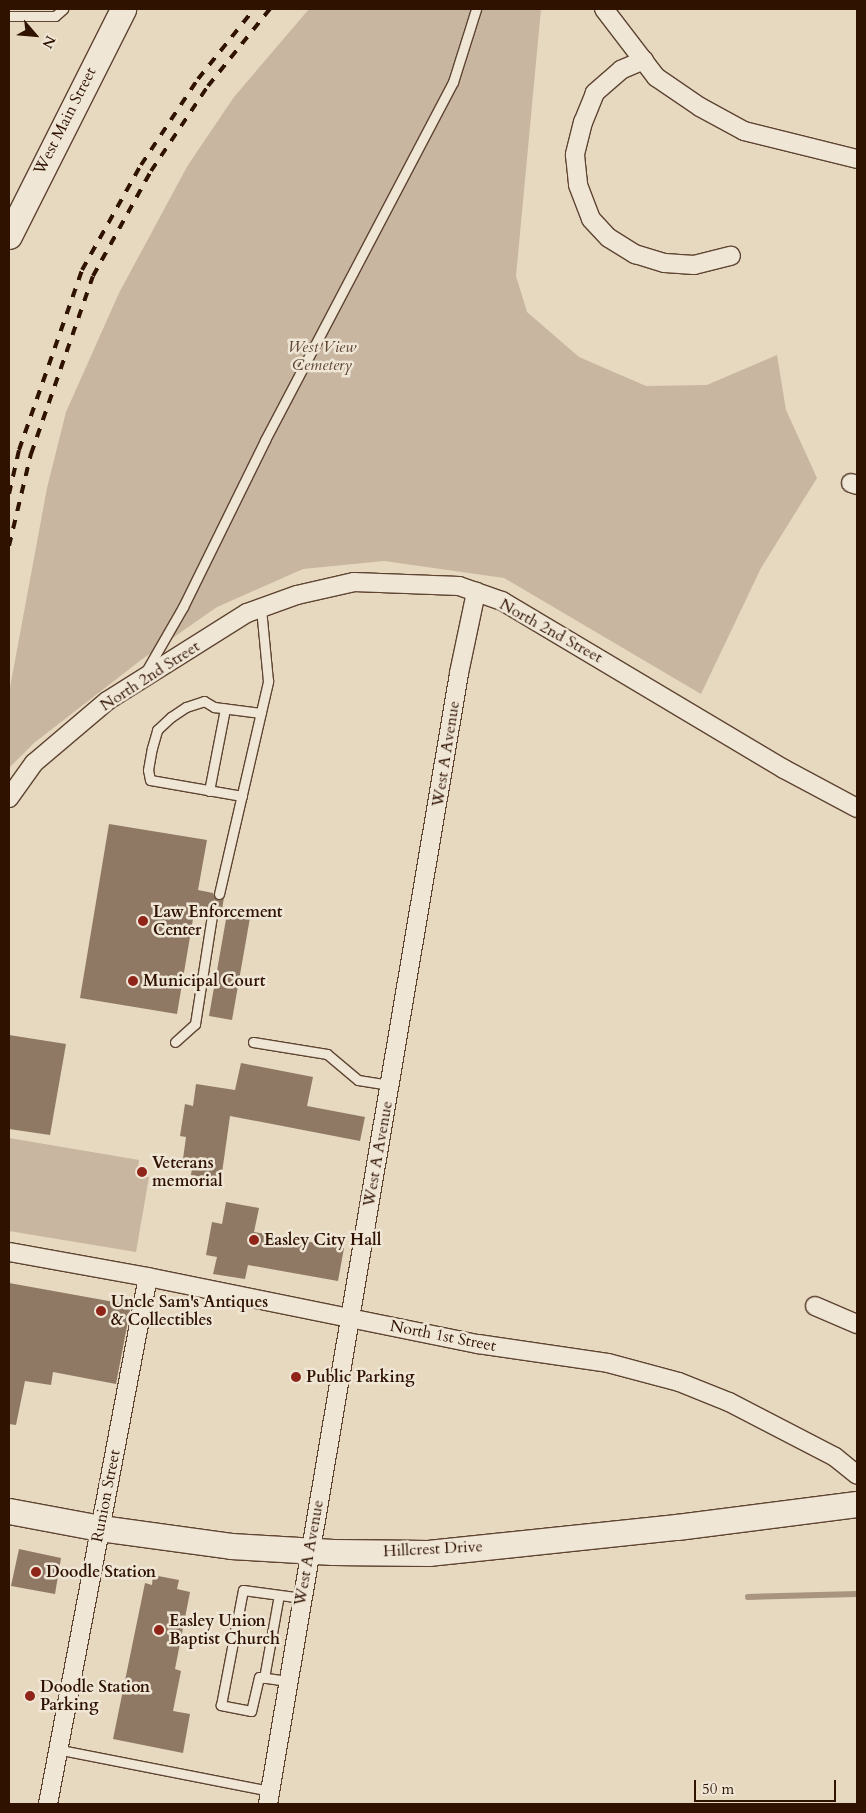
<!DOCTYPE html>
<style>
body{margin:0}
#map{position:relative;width:866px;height:1813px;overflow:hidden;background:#e7d8c0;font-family:Cardo,serif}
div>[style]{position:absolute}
.green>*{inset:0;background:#c8b6a0}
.stream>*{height:5.5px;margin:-2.75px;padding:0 2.75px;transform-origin:2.75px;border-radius:2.75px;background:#a9957f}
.building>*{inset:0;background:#8f7964}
.roads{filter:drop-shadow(1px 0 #5e4431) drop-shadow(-1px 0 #5e4431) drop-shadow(0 1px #5e4431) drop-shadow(0 -1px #5e4431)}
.lane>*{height:9px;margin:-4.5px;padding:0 4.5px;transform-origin:4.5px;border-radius:4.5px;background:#efe6d6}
.street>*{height:18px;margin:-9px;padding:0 9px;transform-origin:9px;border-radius:9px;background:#efe6d6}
.secondary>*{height:25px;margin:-12.5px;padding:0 12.5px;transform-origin:12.5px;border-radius:12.5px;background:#efe6d6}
.rail>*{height:4px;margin-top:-2px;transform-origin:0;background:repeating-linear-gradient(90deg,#301201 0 9px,transparent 0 18px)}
.dots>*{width:14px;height:14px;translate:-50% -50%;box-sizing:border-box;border:2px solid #efe6d6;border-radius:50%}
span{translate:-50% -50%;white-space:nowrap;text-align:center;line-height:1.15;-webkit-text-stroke:5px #efe6d6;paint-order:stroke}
.street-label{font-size:16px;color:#301201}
.park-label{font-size:16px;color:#5e4331;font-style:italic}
.poi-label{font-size:16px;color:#301201;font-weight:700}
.left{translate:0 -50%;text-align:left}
.frame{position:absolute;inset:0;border:10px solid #301201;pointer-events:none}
.north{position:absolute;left:10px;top:10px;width:50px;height:50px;-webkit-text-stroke:4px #efe6d6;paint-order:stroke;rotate:117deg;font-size:14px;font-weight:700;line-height:20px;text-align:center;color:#301201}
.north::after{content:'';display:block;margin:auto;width:18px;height:22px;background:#301201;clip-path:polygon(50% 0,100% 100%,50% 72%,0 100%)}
.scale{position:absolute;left:694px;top:1780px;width:142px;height:22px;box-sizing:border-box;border:2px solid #301201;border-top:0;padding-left:6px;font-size:15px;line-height:18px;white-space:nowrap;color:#301201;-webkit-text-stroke:4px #efe6d6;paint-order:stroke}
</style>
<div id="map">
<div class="green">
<i style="clip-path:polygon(309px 9px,541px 9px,516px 276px,527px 312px,579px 357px,646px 386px,707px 385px,777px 355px,786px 410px,817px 478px,761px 568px,701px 694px,504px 578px,384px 561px,303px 569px,217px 607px,141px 660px,34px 743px,9px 768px,9px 693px,47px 488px,66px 412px,119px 293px,188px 165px,234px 97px)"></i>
<i style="clip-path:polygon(9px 1138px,139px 1160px,137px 1175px,149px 1177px,136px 1252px,9px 1231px)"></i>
</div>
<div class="stream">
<i style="left:748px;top:1597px;width:109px;rotate:-1.6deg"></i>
</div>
<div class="building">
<i style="clip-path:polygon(109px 824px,207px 840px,198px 890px,213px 893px,217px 900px,224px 897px,221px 917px,213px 910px,206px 915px,194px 913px,177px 1014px,80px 998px)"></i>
<i style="clip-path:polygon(228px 908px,251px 912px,232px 1020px,209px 1016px)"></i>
<i style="clip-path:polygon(9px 1035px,66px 1044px,50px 1135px,9px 1129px)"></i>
<i style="clip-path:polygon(241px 1063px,313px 1077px,307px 1106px,365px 1117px,360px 1141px,230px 1116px,221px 1180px,191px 1175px,193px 1161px,183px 1159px,186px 1137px,180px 1136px,185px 1104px,193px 1106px,196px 1084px,235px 1090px)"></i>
<i style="clip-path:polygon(226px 1202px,259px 1208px,254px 1232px,344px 1248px,338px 1281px,248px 1265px,245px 1279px,213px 1274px,217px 1257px,206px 1255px,212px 1222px,222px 1224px)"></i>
<i style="clip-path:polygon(9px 1283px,131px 1305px,116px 1384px,53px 1372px,51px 1385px,25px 1381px,16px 1425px,9px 1424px)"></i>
<i style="clip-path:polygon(19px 1549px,61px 1558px,55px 1594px,11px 1586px)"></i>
<i style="clip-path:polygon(153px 1575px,179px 1580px,177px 1589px,190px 1592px,175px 1669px,181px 1671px,173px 1711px,190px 1714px,183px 1753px,113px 1739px,145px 1583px,152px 1585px)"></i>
</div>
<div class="roads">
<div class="lane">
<i style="left:9px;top:16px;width:46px"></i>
<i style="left:55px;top:16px;width:11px;rotate:-41deg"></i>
<i style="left:145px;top:673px;width:76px;rotate:-60.1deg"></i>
<i style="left:183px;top:607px;width:186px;rotate:-63.8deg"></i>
<i style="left:265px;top:440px;width:404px;rotate:-62.3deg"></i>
<i style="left:453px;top:82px;width:77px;rotate:-72.5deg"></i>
<i style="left:209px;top:791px;width:84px;rotate:-79deg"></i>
<i style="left:242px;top:796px;width:93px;rotate:-170.1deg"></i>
<i style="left:150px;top:780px;width:10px;rotate:-101deg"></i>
<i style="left:148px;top:770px;width:22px;rotate:-80deg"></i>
<i style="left:152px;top:748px;width:19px;rotate:-74deg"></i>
<i style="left:157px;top:730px;width:19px;rotate:-43deg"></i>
<i style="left:171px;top:717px;width:18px;rotate:-34deg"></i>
<i style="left:186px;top:707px;width:19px;rotate:-18deg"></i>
<i style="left:204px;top:701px;width:12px;rotate:31deg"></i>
<i style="left:214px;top:707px;width:47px;rotate:7.3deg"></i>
<i style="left:219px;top:894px;width:219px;rotate:-77deg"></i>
<i style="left:268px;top:681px;width:73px;rotate:-95.5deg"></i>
<i style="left:175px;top:1042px;width:27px;rotate:-42deg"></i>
<i style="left:195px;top:1024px;width:109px;rotate:-81.1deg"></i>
<i style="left:253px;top:1042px;width:75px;rotate:9.2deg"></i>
<i style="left:327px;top:1054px;width:40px;rotate:40deg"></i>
<i style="left:358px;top:1080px;width:32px;rotate:9deg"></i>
<i style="left:264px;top:1678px;width:84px;rotate:-79.8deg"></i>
<i style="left:288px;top:1681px;width:29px;rotate:-172deg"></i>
<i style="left:259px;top:1677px;width:35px;rotate:103deg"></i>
<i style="left:251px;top:1711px;width:31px;rotate:-169deg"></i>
<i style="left:221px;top:1705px;width:117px;rotate:-79.2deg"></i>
<i style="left:243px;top:1590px;width:60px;rotate:7.7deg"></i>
<i style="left:61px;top:1750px;width:213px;rotate:11.1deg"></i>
</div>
<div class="street">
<i style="left:604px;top:9px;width:86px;rotate:52.6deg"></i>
<i style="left:656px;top:77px;width:53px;rotate:34.3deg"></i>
<i style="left:700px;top:107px;width:50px;rotate:28.6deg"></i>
<i style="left:744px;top:131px;width:116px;rotate:13.9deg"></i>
<i style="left:644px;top:60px;width:25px;rotate:157deg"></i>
<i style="left:621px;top:70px;width:35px;rotate:139deg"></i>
<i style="left:595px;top:93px;width:31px;rotate:112deg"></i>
<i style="left:583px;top:122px;width:34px;rotate:104deg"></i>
<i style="left:575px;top:155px;width:30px;rotate:84deg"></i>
<i style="left:578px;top:185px;width:36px;rotate:69deg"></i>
<i style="left:591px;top:219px;width:26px;rotate:47deg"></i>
<i style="left:609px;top:238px;width:31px;rotate:32deg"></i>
<i style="left:635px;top:254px;width:31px;rotate:17deg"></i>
<i style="left:665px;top:263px;width:29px;rotate:4deg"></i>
<i style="left:694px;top:265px;width:38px;rotate:-14deg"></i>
<i style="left:851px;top:483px;width:6px;rotate:18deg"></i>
<i style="left:9px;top:798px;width:43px;rotate:-54.5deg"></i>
<i style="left:34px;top:763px;width:96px;rotate:-40.3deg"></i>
<i style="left:107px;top:701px;width:165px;rotate:-32.2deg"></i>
<i style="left:247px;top:613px;width:53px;rotate:-19.8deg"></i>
<i style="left:297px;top:595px;width:58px;rotate:-12.8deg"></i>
<i style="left:354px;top:582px;width:105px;rotate:2.2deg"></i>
<i style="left:459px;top:586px;width:46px;rotate:19.2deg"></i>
<i style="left:502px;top:601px;width:328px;rotate:30.8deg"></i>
<i style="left:784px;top:769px;width:83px;rotate:28.1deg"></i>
<i style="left:9px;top:1252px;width:141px;rotate:10.2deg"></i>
<i style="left:148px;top:1277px;width:337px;rotate:11.5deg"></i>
<i style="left:478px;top:1344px;width:131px;rotate:8.3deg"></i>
<i style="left:608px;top:1363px;width:73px;rotate:15deg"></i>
<i style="left:679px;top:1382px;width:54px;rotate:21.8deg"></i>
<i style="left:729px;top:1402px;width:119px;rotate:27.4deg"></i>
<i style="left:835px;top:1457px;width:28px;rotate:39deg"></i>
<i style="left:815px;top:1306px;width:46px;rotate:23.2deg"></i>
<i style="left:48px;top:1804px;width:536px;rotate:-79.26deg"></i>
<i style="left:268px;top:1804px;width:1147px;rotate:-80.41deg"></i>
<i style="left:459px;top:673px;width:83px;rotate:-78.1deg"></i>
</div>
<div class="secondary">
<i style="left:9px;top:236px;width:254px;rotate:-63.3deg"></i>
<i style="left:9px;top:1511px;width:93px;rotate:10.6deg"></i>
<i style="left:100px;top:1528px;width:132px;rotate:7.8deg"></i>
<i style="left:231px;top:1546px;width:102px;rotate:3.4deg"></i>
<i style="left:333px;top:1552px;width:95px;rotate:0.6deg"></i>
<i style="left:428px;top:1553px;width:250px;rotate:-6deg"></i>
<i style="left:677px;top:1527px;width:181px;rotate:-7.3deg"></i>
</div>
</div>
<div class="rail">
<i style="left:9px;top:494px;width:45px;rotate:-77.2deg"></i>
<i style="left:19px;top:450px;width:191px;rotate:-70.7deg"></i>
<i style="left:82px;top:270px;width:120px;rotate:-60.7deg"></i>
<i style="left:141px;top:165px;width:103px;rotate:-56.5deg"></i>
<i style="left:198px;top:79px;width:90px;rotate:-51.3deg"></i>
<i style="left:9px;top:546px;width:95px;rotate:-76.6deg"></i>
<i style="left:31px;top:454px;width:188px;rotate:-70.8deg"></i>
<i style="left:93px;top:276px;width:120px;rotate:-61.1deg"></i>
<i style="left:151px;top:171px;width:102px;rotate:-56.2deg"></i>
<i style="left:208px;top:86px;width:99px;rotate:-51.2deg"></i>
</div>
<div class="dots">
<i style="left:143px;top:921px;background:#8f2418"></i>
<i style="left:133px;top:981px;background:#8f2418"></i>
<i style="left:142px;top:1172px;background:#8f2418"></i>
<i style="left:254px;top:1240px;background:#8f2418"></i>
<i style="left:101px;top:1311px;background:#8f2418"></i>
<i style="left:296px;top:1377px;background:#8f2418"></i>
<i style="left:36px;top:1572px;background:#8f2418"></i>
<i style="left:159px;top:1630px;background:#8f2418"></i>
<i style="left:30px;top:1696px;background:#8f2418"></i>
</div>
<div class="street-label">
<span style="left:65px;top:121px;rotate:-63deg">West Main Street</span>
<span style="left:551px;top:631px;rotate:29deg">North 2nd Street</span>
<span style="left:150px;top:676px;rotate:-33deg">North 2nd Street</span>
<span style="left:446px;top:754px;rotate:-81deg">West A Avenue</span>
<span style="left:378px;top:1154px;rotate:-80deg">West A Avenue</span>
<span style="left:443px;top:1336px;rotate:11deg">North 1st Street</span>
<span style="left:106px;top:1496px;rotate:-79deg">Runion Street</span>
<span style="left:433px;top:1549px;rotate:-3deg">Hillcrest Drive</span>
<span style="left:309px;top:1553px;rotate:-80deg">West A Avenue</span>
</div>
<div class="park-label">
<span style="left:322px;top:356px">West View<br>Cemetery</span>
</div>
<div class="poi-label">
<span class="left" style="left:153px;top:921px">Law Enforcement<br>Center</span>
<span class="left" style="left:143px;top:981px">Municipal Court</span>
<span class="left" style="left:152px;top:1172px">Veterans<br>memorial</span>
<span class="left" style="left:264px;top:1240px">Easley City Hall</span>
<span class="left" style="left:111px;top:1311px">Uncle Sam's Antiques<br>&amp; Collectibles</span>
<span class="left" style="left:306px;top:1377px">Public Parking</span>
<span class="left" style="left:46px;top:1572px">Doodle Station</span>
<span class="left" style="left:169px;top:1630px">Easley Union<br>Baptist Church</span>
<span class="left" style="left:40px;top:1696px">Doodle Station<br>Parking</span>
</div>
<div class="frame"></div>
<div class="north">N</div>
<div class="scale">50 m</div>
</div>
